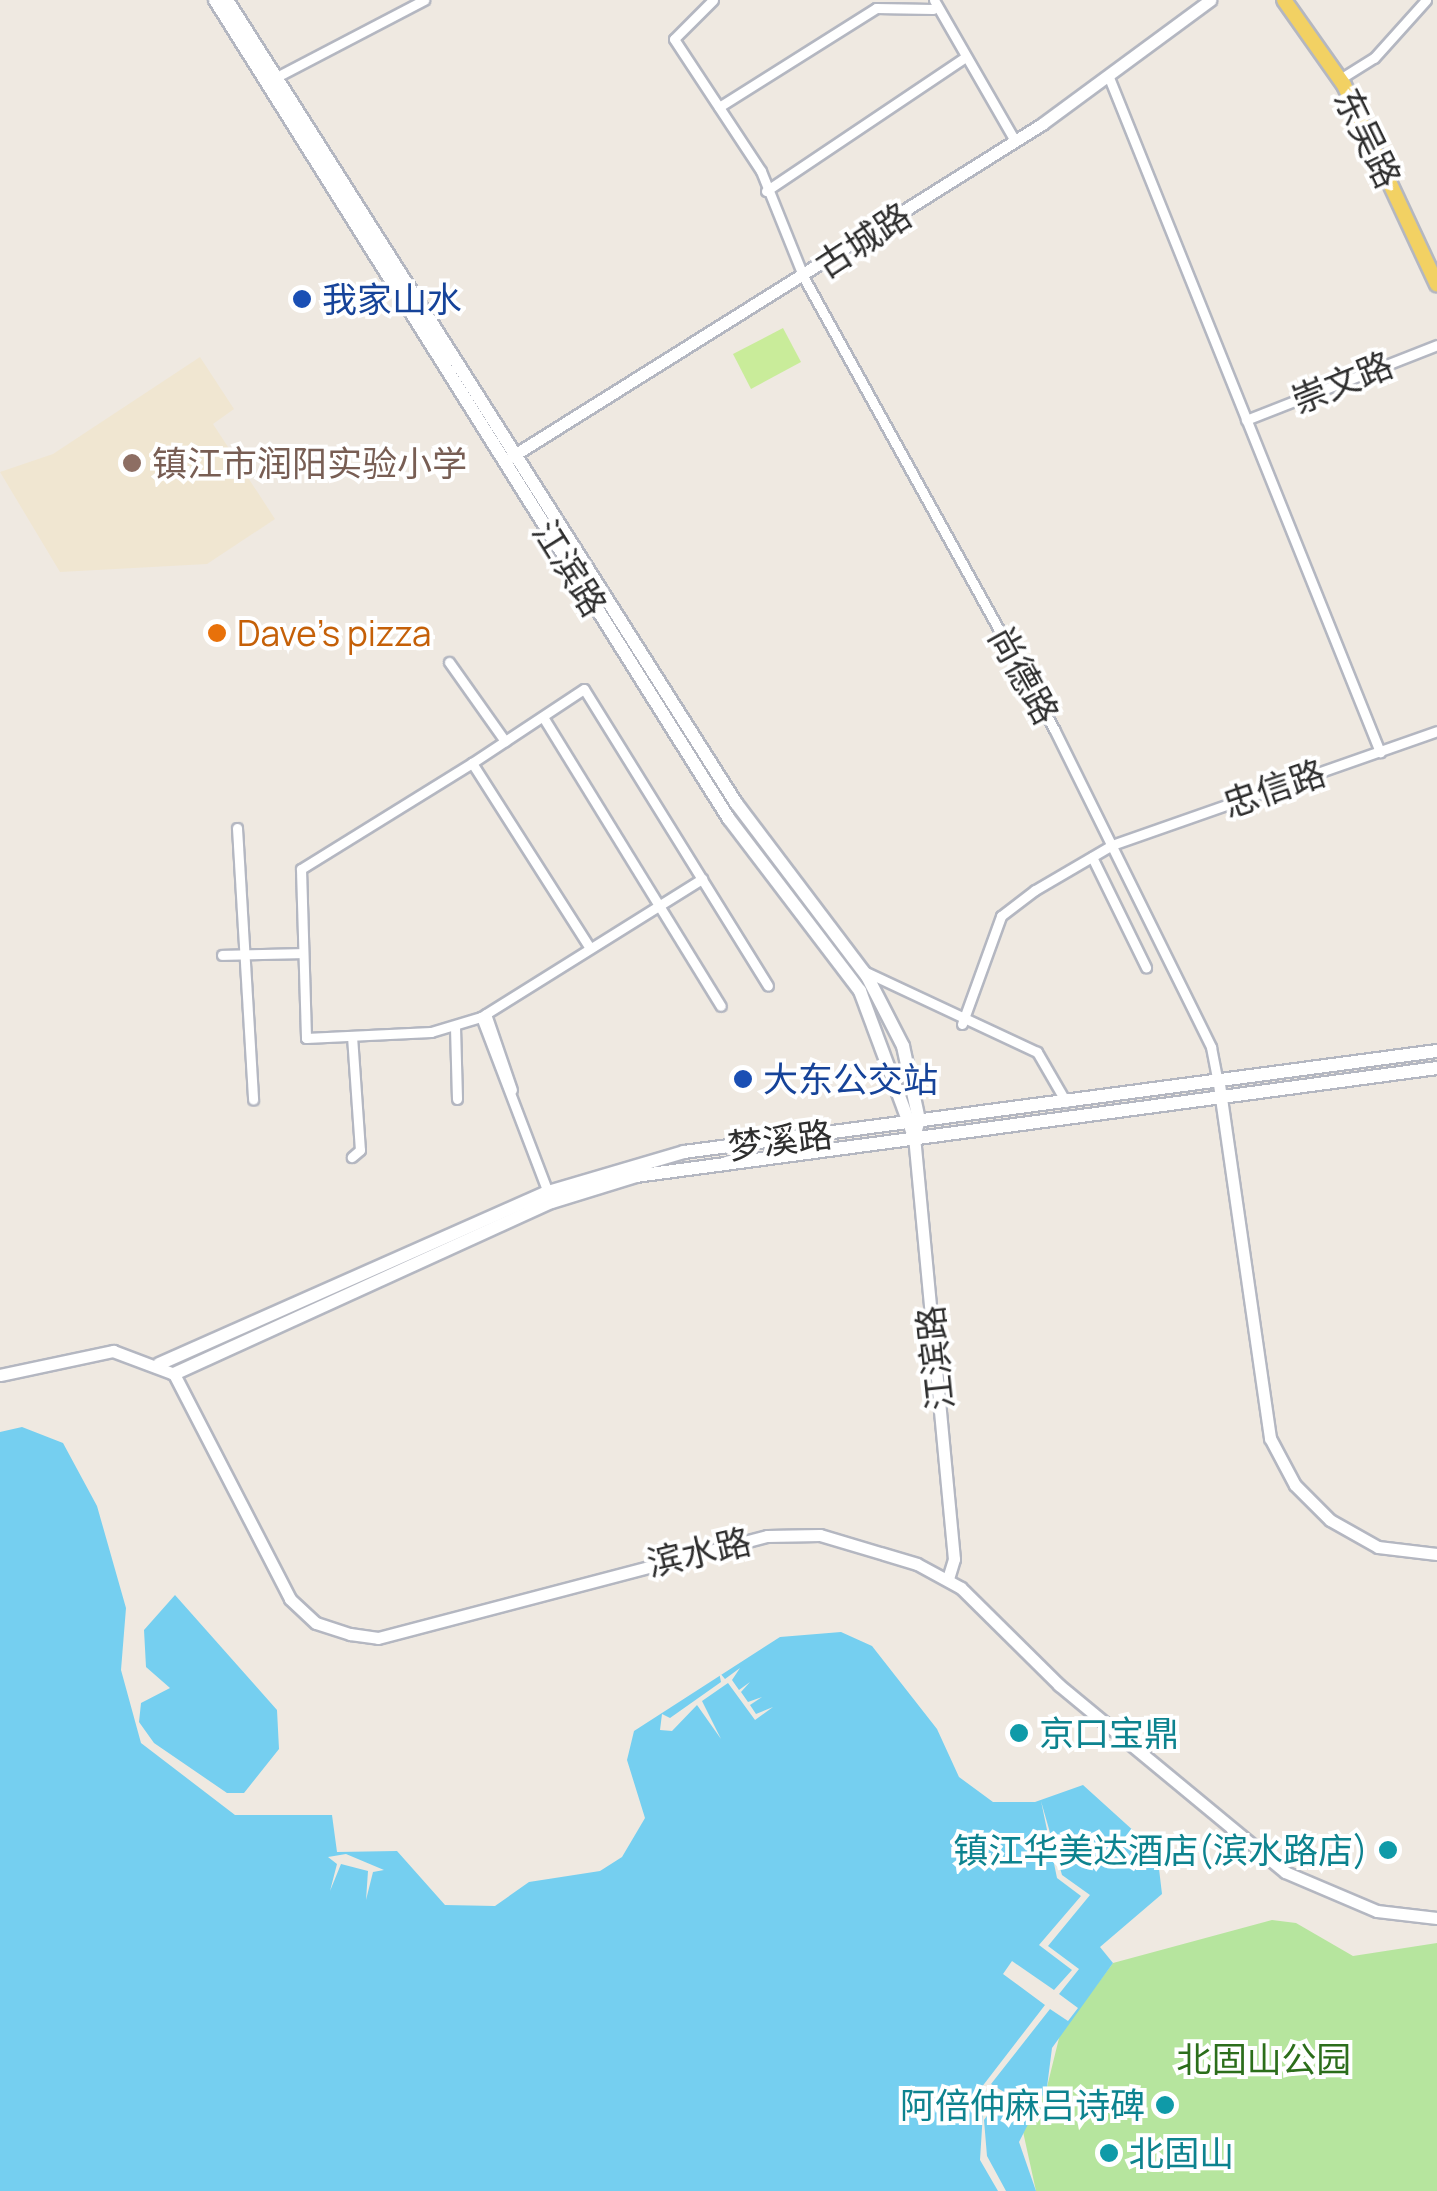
<!DOCTYPE html>
<meta charset="utf-8">
<style>
body{margin:0}
#map{position:relative;width:1437px;height:2191px;overflow:hidden;background:#efe9e1;font-family:Manrope,"Noto Sans SC",sans-serif}
div>[style]{position:absolute}
.education>*{inset:0;background:#f0e6d1}
.green>*{inset:0;background:#b6e59e}
.pitch>*{inset:0;background:#c9ec9a}
.water>*{inset:0;background:#75cff0}
.pier>*{inset:0;background:#efe9e1}
.roads{filter:drop-shadow(2px 0 #b4b7c1) drop-shadow(-2px 0 #b4b7c1) drop-shadow(0 2px #b4b7c1) drop-shadow(0 -2px #b4b7c1)}
.minor>*{height:9px;margin:-4.5px;padding:0 4.5px;transform-origin:4.5px;border-radius:4.5px;background:#fff}
.tertiary>*{height:11px;margin:-5.5px;padding:0 5.5px;transform-origin:5.5px;border-radius:5.5px;background:#fff}
.secondary>*{height:12px;margin:-6px;padding:0 6px;transform-origin:6px;border-radius:6px;background:#fff}
.primary>*{height:14px;margin:-7px;padding:0 7px;transform-origin:7px;border-radius:7px;background:#f2d163}
.dots>*{width:28px;height:28px;translate:-50% -50%;box-sizing:border-box;border:5px solid #fff;border-radius:50%}
span{translate:-50% -50%;white-space:nowrap;text-align:center;line-height:1.15;-webkit-text-stroke:8px #fff;paint-order:stroke}
.street-label{font-size:35px;color:#2e2e2e}
.transit-label{font-size:35px;color:#164399}
.left{translate:0 -50%;text-align:left}
.education-label{font-size:35px;color:#785e54}
.food-label{font-size:35px;color:#c56008}
.culture-label{font-size:35px;color:#0d838f}
.right{translate:-100% -50%;text-align:right}
.park-label{font-size:35px;color:#2c6e1b}
</style>
<div id="map">
<div class="education">
<i style="clip-path:polygon(200px 357px,234px 409px,213px 424px,275px 519px,207px 564px,60px 572px,0 472px,53px 454px)"></i>
</div>
<div class="green">
<i style="clip-path:polygon(1272px 1920px,1296px 1923px,1353px 1956px,1437px 1943px,1437px 2191px,1036px 2191px,1022px 2127px,1047px 2087px,1060px 2034px,1113px 1963px)"></i>
</div>
<div class="pitch">
<i style="clip-path:polygon(783px 328px,801px 362px,751px 389px,733px 354px)"></i>
</div>
<div class="water">
<i style="clip-path:polygon(22px 1427px,63px 1443px,97px 1506px,126px 1608px,121px 1670px,141px 1743px,235px 1815px,332px 1815px,337px 1852px,397px 1851px,445px 1905px,495px 1906px,529px 1882px,600px 1871px,622px 1857px,645px 1818px,627px 1760px,634px 1731px,780px 1637px,841px 1632px,872px 1646px,937px 1729px,959px 1777px,993px 1802px,1035px 1802px,1083px 1785px,1157px 1852px,1162px 1894px,1100px 1947px,1113px 1963px,1052px 2048px,1047px 2087px,1019px 2142px,1036px 2191px,0 2191px,0 1432px)"></i>
<i style="clip-path:polygon(175px 1595px,277px 1710px,279px 1749px,244px 1793px,227px 1793px,154px 1743px,139px 1722px,141px 1703px,170px 1688px,146px 1667px,144px 1630px)"></i>
</div>
<div class="pier">
<i style="clip-path:polygon(740px 1668px,732px 1680px,739px 1690px,750px 1682px,741px 1692px,748px 1702px,762px 1697px,750px 1705px,756px 1714px,773px 1707px,755px 1720px,728px 1683px,702px 1701px,721px 1739px,697px 1705px,672px 1731px,660px 1730px,662px 1714px,670px 1718px,721px 1682px,719px 1672px,725px 1679px)"></i>
<i style="clip-path:polygon(1041px 1801px,1062px 1875px,1090px 1895px,1048px 1946px,1079px 1969px,1059px 1994px,1078px 2008px,1068px 2021px,1050px 2009px,991px 2084px,1004px 2092px,984px 2120px,987px 2156px,1006px 2191px,998px 2191px,980px 2160px,983px 2112px,971px 2101px,1045px 2005px,1003px 1974px,1012px 1961px,1054px 1990px,1072px 1970px,1039px 1945px,1081px 1896px,1057px 1878px)"></i>
<i style="clip-path:polygon(346px 1854px,384px 1870px,373px 1872px,366px 1900px,368px 1871px,341px 1864px,330px 1891px,337px 1864px,328px 1857px)"></i>
</div>
<div class="roads">
<div class="minor">
<i style="left:713px;top:0;width:55px;rotate:135deg"></i>
<i style="left:674px;top:39px;width:158px;rotate:56.6deg"></i>
<i style="left:761px;top:171px;width:115px;rotate:68.1deg"></i>
<i style="left:804px;top:278px;width:516px;rotate:61deg"></i>
<i style="left:1054px;top:729px;width:355px;rotate:63.7deg"></i>
<i style="left:1211px;top:1047px;width:36px;rotate:79deg"></i>
<i style="left:934px;top:0;width:163px;rotate:60.1deg"></i>
<i style="left:1108px;top:75px;width:730px;rotate:68.11deg"></i>
<i style="left:1340px;top:79px;width:40px;rotate:-32deg"></i>
<i style="left:1374px;top:58px;width:78px;rotate:-48.1deg"></i>
<i style="left:271px;top:80px;width:173px;rotate:-27.6deg"></i>
<i style="left:719px;top:107px;width:186px;rotate:-32.2deg"></i>
<i style="left:876px;top:8px;width:57px;rotate:1deg"></i>
<i style="left:766px;top:191px;width:239px;rotate:-33.9deg"></i>
<i style="left:1246px;top:420px;width:205px;rotate:-21.4deg"></i>
<i style="left:449px;top:662px;width:97px;rotate:54.7deg"></i>
<i style="left:543px;top:717px;width:339px;rotate:58.4deg"></i>
<i style="left:472px;top:763px;width:201px;rotate:148.2deg"></i>
<i style="left:301px;top:869px;width:169px;rotate:88.3deg"></i>
<i style="left:306px;top:1038px;width:125px;rotate:-2.7deg"></i>
<i style="left:431px;top:1032px;width:52px;rotate:-16.7deg"></i>
<i style="left:481px;top:1017px;width:261px;rotate:-32deg"></i>
<i style="left:237px;top:828px;width:272px;rotate:86.6deg"></i>
<i style="left:1092px;top:857px;width:123px;rotate:63.9deg"></i>
<i style="left:588px;top:945px;width:216px;rotate:-122.5deg"></i>
<i style="left:472px;top:763px;width:134px;rotate:-33.5deg"></i>
<i style="left:584px;top:689px;width:349px;rotate:58.2deg"></i>
<i style="left:222px;top:955px;width:80px;rotate:-1.4deg"></i>
<i style="left:866px;top:972px;width:189px;rotate:25.1deg"></i>
<i style="left:1037px;top:1052px;width:58px;rotate:59.9deg"></i>
<i style="left:486px;top:1014px;width:80px;rotate:71.1deg"></i>
<i style="left:481px;top:1017px;width:191px;rotate:69.1deg"></i>
<i style="left:962px;top:1024px;width:115px;rotate:-70.1deg"></i>
<i style="left:1001px;top:916px;width:43px;rotate:-37.4deg"></i>
<i style="left:1035px;top:890px;width:89px;rotate:-30.3deg"></i>
<i style="left:1112px;top:845px;width:344px;rotate:-19.3deg"></i>
<i style="left:455px;top:1027px;width:72px;rotate:88.4deg"></i>
<i style="left:352px;top:1036px;width:114px;rotate:86deg"></i>
<i style="left:360px;top:1150px;width:11px;rotate:139deg"></i>
</div>
<div class="tertiary">
<i style="left:511px;top:457px;width:627px;rotate:-32.09deg"></i>
<i style="left:1042px;top:124px;width:209px;rotate:-36.4deg"></i>
<i style="left:1219px;top:1084px;width:358px;rotate:81.8deg"></i>
<i style="left:1270px;top:1438px;width:53px;rotate:62deg"></i>
<i style="left:1295px;top:1485px;width:49px;rotate:45deg"></i>
<i style="left:1330px;top:1520px;width:55px;rotate:29.4deg"></i>
<i style="left:1378px;top:1547px;width:59px;rotate:6.8deg"></i>
<i style="left:914px;top:1136px;width:425px;rotate:84.6deg"></i>
<i style="left:954px;top:1559px;width:21px;rotate:107deg"></i>
<i style="left:0;top:1375px;width:116px;rotate:-12deg"></i>
<i style="left:113px;top:1351px;width:65px;rotate:20.7deg"></i>
<i style="left:174px;top:1374px;width:253px;rotate:62.7deg"></i>
<i style="left:290px;top:1599px;width:35px;rotate:43deg"></i>
<i style="left:316px;top:1623px;width:36px;rotate:18deg"></i>
<i style="left:350px;top:1634px;width:28px;rotate:8deg"></i>
<i style="left:378px;top:1638px;width:402px;rotate:-14.7deg"></i>
<i style="left:767px;top:1536px;width:53px;rotate:-1.1deg"></i>
<i style="left:820px;top:1535px;width:101px;rotate:16.6deg"></i>
<i style="left:917px;top:1564px;width:50px;rotate:28.6deg"></i>
<i style="left:961px;top:1588px;width:138px;rotate:44.7deg"></i>
<i style="left:1059px;top:1685px;width:293px;rotate:39.6deg"></i>
<i style="left:1285px;top:1872px;width:100px;rotate:23deg"></i>
<i style="left:1377px;top:1911px;width:60px;rotate:6.7deg"></i>
</div>
<div class="secondary">
<i style="left:215px;top:0;width:967px;rotate:57.89deg"></i>
<i style="left:729px;top:819px;width:216px;rotate:52.7deg"></i>
<i style="left:860px;top:991px;width:155px;rotate:69.6deg"></i>
<i style="left:227px;top:0;width:951px;rotate:57.63deg"></i>
<i style="left:736px;top:803px;width:217px;rotate:52.9deg"></i>
<i style="left:867px;top:976px;width:79px;rotate:62.8deg"></i>
<i style="left:903px;top:1046px;width:76px;rotate:77.8deg"></i>
<i style="left:919px;top:1120px;width:17px;rotate:107deg"></i>
<i style="left:159px;top:1364px;width:425px;rotate:-23.9deg"></i>
<i style="left:548px;top:1192px;width:142px;rotate:-16.4deg"></i>
<i style="left:684px;top:1152px;width:760px;rotate:-7.64deg"></i>
<i style="left:174px;top:1374px;width:415px;rotate:-24.5deg"></i>
<i style="left:552px;top:1202px;width:88px;rotate:-17.2deg"></i>
<i style="left:636px;top:1176px;width:808px;rotate:-7.68deg"></i>
</div>
<div class="primary">
<i style="left:1284px;top:0;width:104px;rotate:54.8deg"></i>
<i style="left:1344px;top:85px;width:220px;rotate:65deg"></i>
</div>
</div>
<div class="dots">
<i style="left:302px;top:299px;background:#1a4fb4"></i>
<i style="left:132px;top:463px;background:#8d6e63"></i>
<i style="left:217px;top:633px;background:#e8710a"></i>
<i style="left:743px;top:1079px;background:#1a4fb4"></i>
<i style="left:1019px;top:1733px;background:#0f9aa8"></i>
<i style="left:1388px;top:1850px;background:#0f9aa8"></i>
<i style="left:1165px;top:2105px;background:#0f9aa8"></i>
<i style="left:1109px;top:2153px;background:#0f9aa8"></i>
</div>
<div class="street-label">
<span style="left:1368px;top:138px;rotate:64deg">东吴路</span>
<span style="left:863px;top:240px;rotate:-33deg">古城路</span>
<span style="left:1342px;top:382px;rotate:-22deg">崇文路</span>
<span style="left:570px;top:568px;rotate:58deg">江滨路</span>
<span style="left:1024px;top:675px;rotate:61deg">尚德路</span>
<span style="left:1274px;top:788px;rotate:-19deg">忠信路</span>
<span style="left:780px;top:1140px;rotate:-7deg">梦溪路</span>
<span style="left:935px;top:1358px;rotate:-96deg">江滨路</span>
<span style="left:699px;top:1552px;rotate:-13deg">滨水路</span>
</div>
<div class="transit-label">
<span class="left" style="left:322px;top:299px">我家山水</span>
<span class="left" style="left:763px;top:1079px">大东公交站</span>
</div>
<div class="education-label">
<span class="left" style="left:152px;top:463px">镇江市润阳实验小学</span>
</div>
<div class="food-label">
<span class="left" style="left:237px;top:633px">Dave's pizza</span>
</div>
<div class="culture-label">
<span class="left" style="left:1039px;top:1733px">京口宝鼎</span>
<span class="right" style="left:1368px;top:1850px">镇江华美达酒店(滨水路店)</span>
<span class="right" style="left:1145px;top:2105px">阿倍仲麻吕诗碑</span>
<span class="left" style="left:1129px;top:2153px">北固山</span>
</div>
<div class="park-label">
<span style="left:1264px;top:2059px">北固山公园</span>
</div>
</div>
